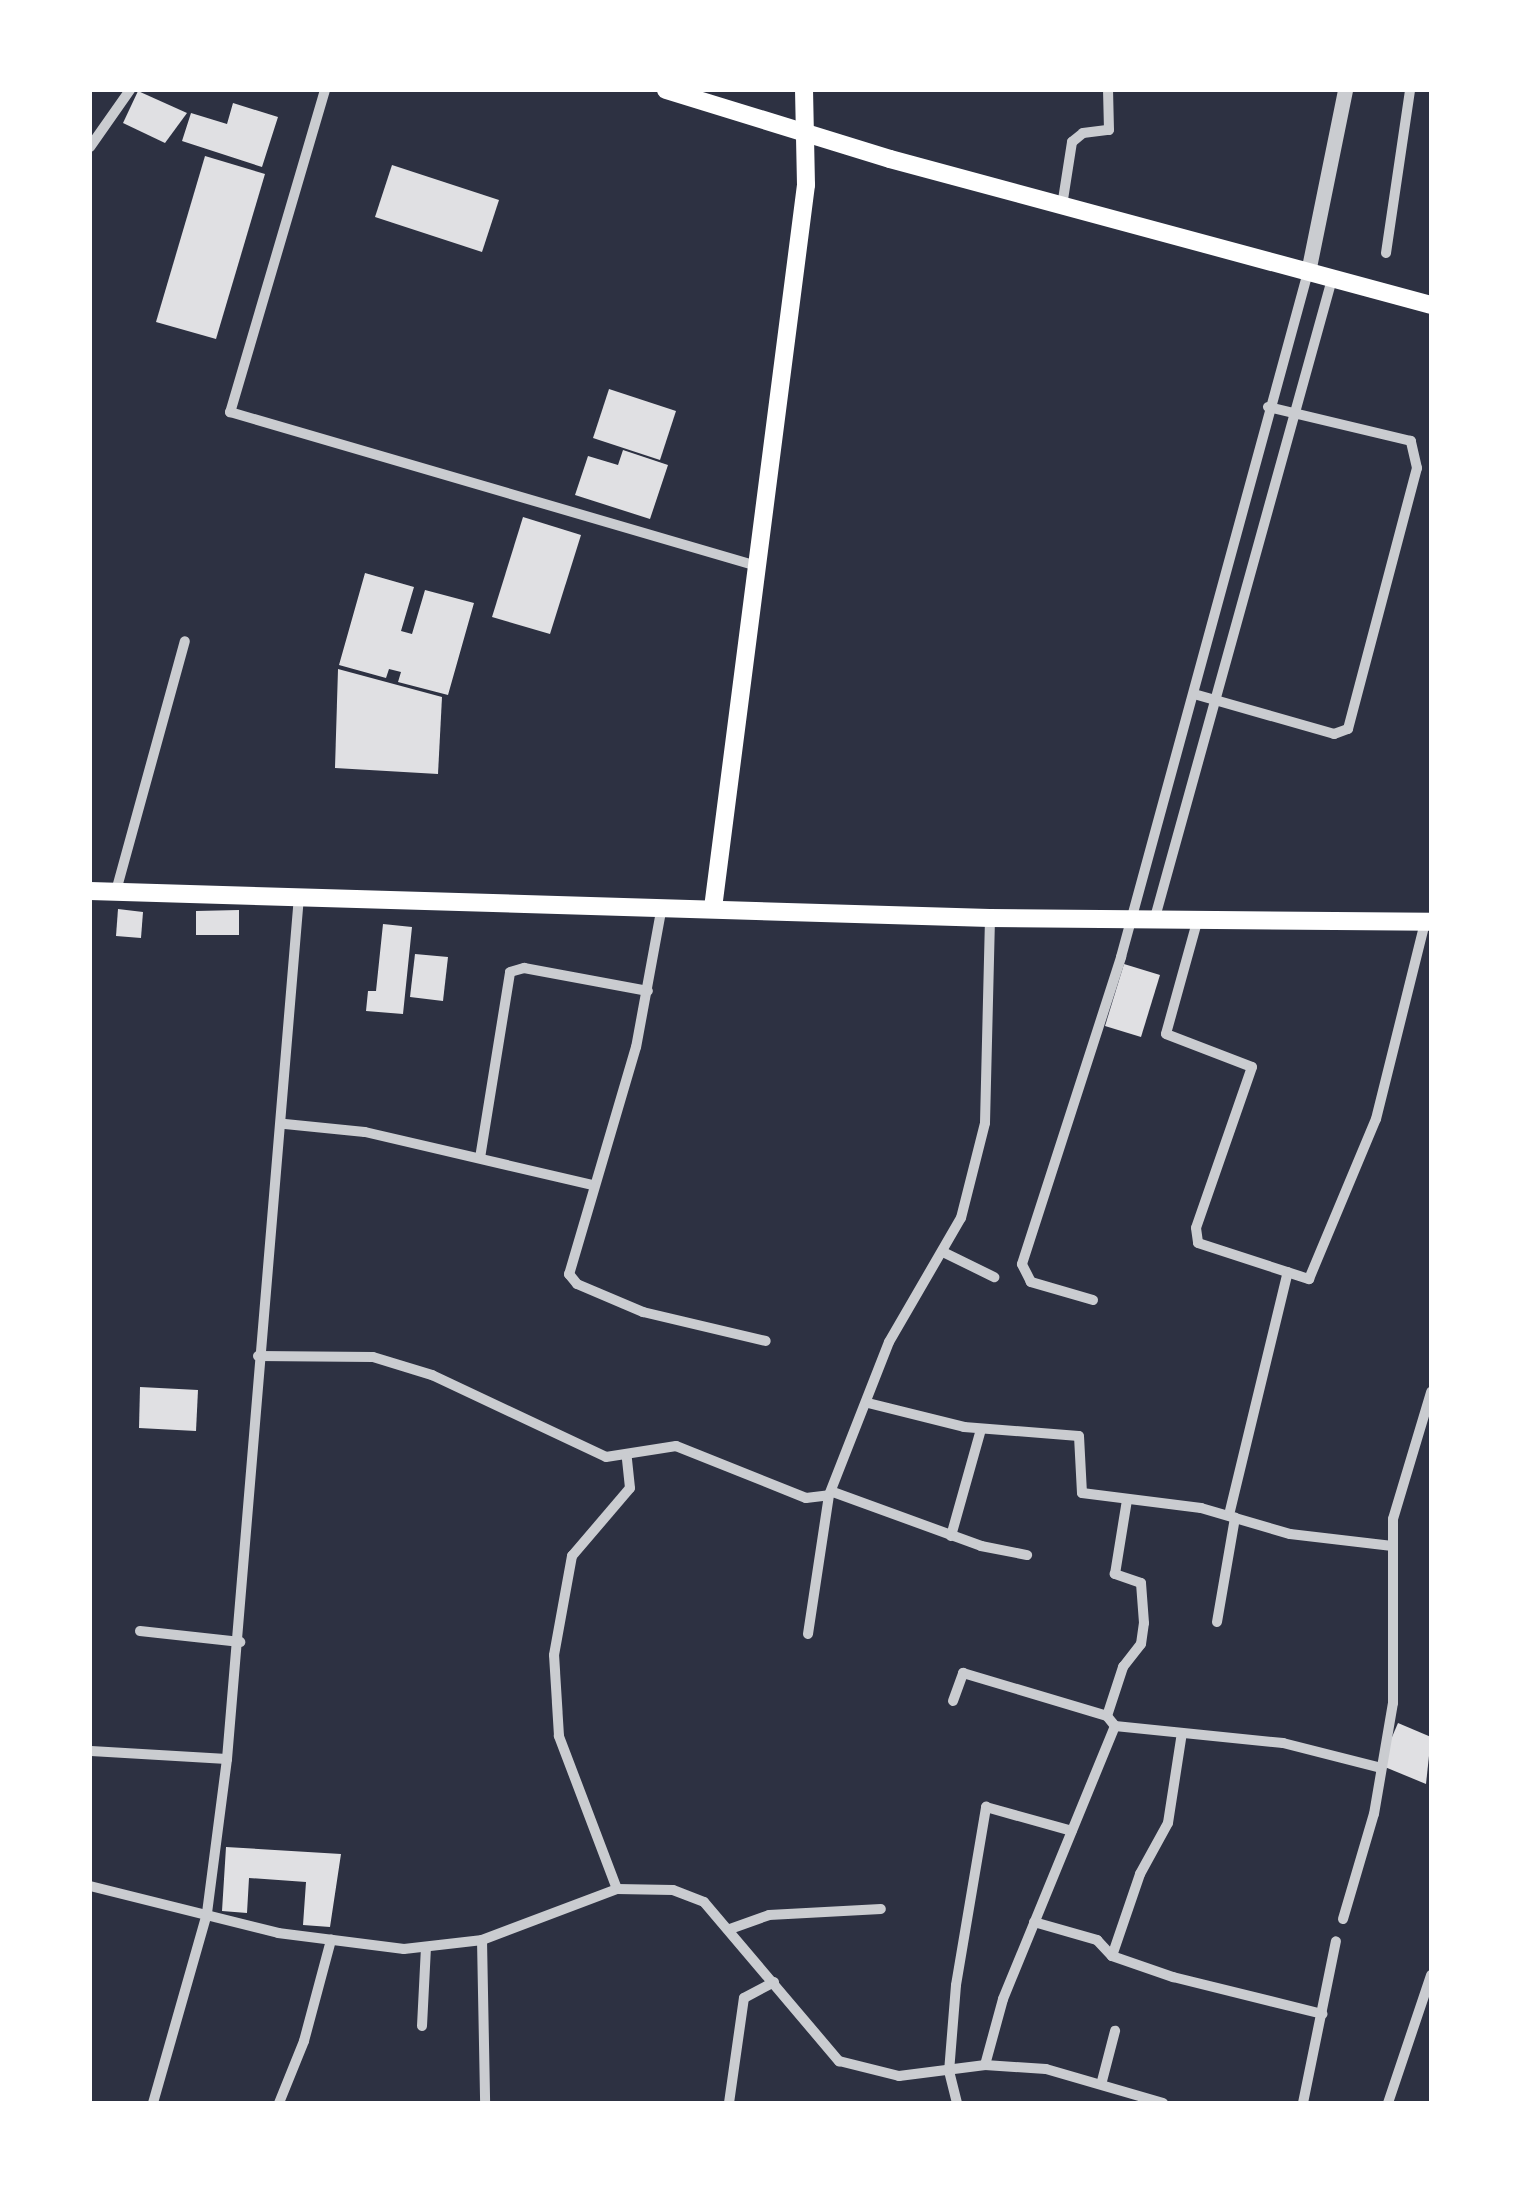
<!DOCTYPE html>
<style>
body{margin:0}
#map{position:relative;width:1521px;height:2193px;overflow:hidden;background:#2d3142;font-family:"Exo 2",sans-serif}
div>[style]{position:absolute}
.building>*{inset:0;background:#e0e0e3}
.minor>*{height:10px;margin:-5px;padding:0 5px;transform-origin:5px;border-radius:5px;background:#caccd0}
.tertiary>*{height:15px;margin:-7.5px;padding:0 7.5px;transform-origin:7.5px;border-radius:7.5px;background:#caccd0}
.secondary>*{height:18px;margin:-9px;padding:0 9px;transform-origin:9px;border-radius:9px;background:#fff}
.primary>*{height:18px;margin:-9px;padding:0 9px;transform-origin:9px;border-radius:9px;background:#fff}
span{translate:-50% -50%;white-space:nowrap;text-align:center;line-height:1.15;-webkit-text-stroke:8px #fff;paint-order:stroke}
.frame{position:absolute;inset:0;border:92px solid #fff;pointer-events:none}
</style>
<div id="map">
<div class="building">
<i style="clip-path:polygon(138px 91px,187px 113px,165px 143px,123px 123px)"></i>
<i style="clip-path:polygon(233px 103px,278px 117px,262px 167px,182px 141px,191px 113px,227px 124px)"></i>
<i style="clip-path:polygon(205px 156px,265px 174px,216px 339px,156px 322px)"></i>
<i style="clip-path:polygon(392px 165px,499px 200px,482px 252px,375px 217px)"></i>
<i style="clip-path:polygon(609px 389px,676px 411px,660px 460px,593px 438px)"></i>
<i style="clip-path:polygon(623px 450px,668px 465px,650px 519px,575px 495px,588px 456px,618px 465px)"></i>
<i style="clip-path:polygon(523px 517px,581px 535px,550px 634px,492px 617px)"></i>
<i style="clip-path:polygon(365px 573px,414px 587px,401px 631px,412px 634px,425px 590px,474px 603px,448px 695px,398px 682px,401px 672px,389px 669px,386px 678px,339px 665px)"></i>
<i style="clip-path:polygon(338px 669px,442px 697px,438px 774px,335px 768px)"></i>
<i style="clip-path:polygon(118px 909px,143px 912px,141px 938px,116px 936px)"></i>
<i style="clip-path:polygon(239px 910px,239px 935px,196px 935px,196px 911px)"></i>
<i style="clip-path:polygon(383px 924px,412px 927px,403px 1014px,366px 1011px,368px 991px,376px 991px)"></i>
<i style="clip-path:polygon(415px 954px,448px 957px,443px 1001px,410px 997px)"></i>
<i style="clip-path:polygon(1124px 964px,1160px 975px,1141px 1037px,1105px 1026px)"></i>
<i style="clip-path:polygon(140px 1387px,198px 1390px,196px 1431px,139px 1428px)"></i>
<i style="clip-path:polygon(1398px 1723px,1431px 1737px,1426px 1784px,1380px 1765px)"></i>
<i style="clip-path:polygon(226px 1847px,341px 1854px,330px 1927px,303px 1925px,306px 1882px,249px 1878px,247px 1913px,222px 1911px)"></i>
</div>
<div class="minor">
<i style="left:325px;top:90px;width:336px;rotate:106.4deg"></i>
<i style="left:230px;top:412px;width:549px;rotate:16.29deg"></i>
<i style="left:90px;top:147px;width:70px;rotate:-54.9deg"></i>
<i style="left:1062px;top:206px;width:65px;rotate:-81.1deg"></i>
<i style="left:1072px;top:142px;width:14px;rotate:-39deg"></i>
<i style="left:1083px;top:133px;width:26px;rotate:-7deg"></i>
<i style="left:1109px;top:130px;width:40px;rotate:-91.4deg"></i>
<i style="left:1386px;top:253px;width:165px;rotate:-81.6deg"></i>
<i style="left:1194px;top:694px;width:146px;rotate:15.9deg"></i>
<i style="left:1334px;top:734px;width:15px;rotate:-20deg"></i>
<i style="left:1348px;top:729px;width:270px;rotate:-75.2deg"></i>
<i style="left:1417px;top:468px;width:28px;rotate:-103deg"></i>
<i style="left:1411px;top:441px;width:147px;rotate:-166.6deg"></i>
<i style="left:116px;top:891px;width:259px;rotate:-74.6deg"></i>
<i style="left:662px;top:906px;width:143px;rotate:100.4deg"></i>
<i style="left:636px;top:1047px;width:237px;rotate:106.4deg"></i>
<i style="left:569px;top:1274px;width:13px;rotate:51deg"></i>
<i style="left:577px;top:1284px;width:72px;rotate:23deg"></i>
<i style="left:643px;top:1312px;width:126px;rotate:13.3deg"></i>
<i style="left:1154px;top:921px;width:666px;rotate:-74.5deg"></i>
<i style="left:1197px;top:922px;width:116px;rotate:105.5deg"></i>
<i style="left:1166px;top:1034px;width:92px;rotate:21deg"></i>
<i style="left:1252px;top:1067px;width:170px;rotate:109.2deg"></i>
<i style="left:1196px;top:1228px;width:15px;rotate:82deg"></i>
<i style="left:1198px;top:1243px;width:117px;rotate:18deg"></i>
<i style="left:1309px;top:1279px;width:173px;rotate:-67.3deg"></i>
<i style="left:1376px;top:1119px;width:203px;rotate:-76deg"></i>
<i style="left:285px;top:1124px;width:80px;rotate:5.7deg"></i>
<i style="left:365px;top:1132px;width:233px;rotate:13.1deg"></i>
<i style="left:480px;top:1158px;width:188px;rotate:-80.8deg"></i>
<i style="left:510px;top:972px;width:15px;rotate:-16deg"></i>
<i style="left:524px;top:968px;width:126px;rotate:10.5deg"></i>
<i style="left:945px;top:1253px;width:55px;rotate:26.1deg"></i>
<i style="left:1093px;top:1300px;width:65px;rotate:-163.8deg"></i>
<i style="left:1031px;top:1282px;width:20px;rotate:-117deg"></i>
<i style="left:1022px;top:1264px;width:323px;rotate:-72.1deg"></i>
<i style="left:1121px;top:957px;width:710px;rotate:-74.73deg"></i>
<i style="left:258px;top:1356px;width:115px;rotate:0.5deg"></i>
<i style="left:373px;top:1357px;width:62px;rotate:17deg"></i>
<i style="left:432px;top:1375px;width:192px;rotate:25.2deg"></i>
<i style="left:606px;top:1457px;width:71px;rotate:-8.9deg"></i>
<i style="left:676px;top:1446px;width:140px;rotate:21.8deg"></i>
<i style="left:806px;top:1498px;width:23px;rotate:-7deg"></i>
<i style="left:829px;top:1495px;width:164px;rotate:-68.6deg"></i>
<i style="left:889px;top:1342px;width:143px;rotate:-59.9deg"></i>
<i style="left:961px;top:1218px;width:98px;rotate:-75.8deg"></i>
<i style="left:985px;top:1123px;width:205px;rotate:-88.6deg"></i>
<i style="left:868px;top:1403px;width:99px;rotate:14deg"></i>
<i style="left:964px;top:1427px;width:115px;rotate:4.5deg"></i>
<i style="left:1079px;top:1436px;width:57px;rotate:87deg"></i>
<i style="left:1082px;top:1493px;width:120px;rotate:7.2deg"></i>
<i style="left:1201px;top:1508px;width:93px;rotate:16.3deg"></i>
<i style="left:1290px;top:1534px;width:103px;rotate:6.7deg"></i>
<i style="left:833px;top:1492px;width:158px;rotate:20deg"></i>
<i style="left:981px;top:1546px;width:47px;rotate:11.1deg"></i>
<i style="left:1229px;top:1515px;width:250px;rotate:-76.4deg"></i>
<i style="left:951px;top:1536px;width:111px;rotate:-74.3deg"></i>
<i style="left:1217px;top:1622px;width:106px;rotate:-80.2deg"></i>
<i style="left:140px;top:1631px;width:101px;rotate:6.3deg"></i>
<i style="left:808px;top:1634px;width:141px;rotate:-81.4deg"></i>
<i style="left:953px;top:1701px;width:30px;rotate:-70deg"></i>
<i style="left:963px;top:1673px;width:150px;rotate:16.6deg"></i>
<i style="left:1107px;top:1716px;width:52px;rotate:-71.9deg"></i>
<i style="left:1123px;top:1667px;width:29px;rotate:-52deg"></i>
<i style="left:1141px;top:1644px;width:21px;rotate:-82deg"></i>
<i style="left:1144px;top:1623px;width:40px;rotate:-94.3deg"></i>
<i style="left:1141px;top:1583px;width:28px;rotate:-161deg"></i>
<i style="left:1115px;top:1574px;width:75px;rotate:-80.8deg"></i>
<i style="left:1115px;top:1726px;width:169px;rotate:5.8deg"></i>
<i style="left:1283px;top:1743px;width:97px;rotate:14.3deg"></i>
<i style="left:91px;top:1751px;width:136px;rotate:3.4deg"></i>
<i style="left:90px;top:1886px;width:194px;rotate:14deg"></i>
<i style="left:278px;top:1933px;width:127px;rotate:7.2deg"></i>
<i style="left:404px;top:1949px;width:79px;rotate:-6.6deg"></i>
<i style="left:482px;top:1940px;width:144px;rotate:-20.7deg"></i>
<i style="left:617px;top:1889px;width:56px;rotate:1deg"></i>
<i style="left:673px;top:1890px;width:33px;rotate:21deg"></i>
<i style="left:704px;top:1902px;width:209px;rotate:49.7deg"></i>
<i style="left:839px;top:2061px;width:62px;rotate:14deg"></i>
<i style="left:899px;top:2076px;width:87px;rotate:-7.3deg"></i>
<i style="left:985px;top:2065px;width:61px;rotate:3.8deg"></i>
<i style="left:1046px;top:2069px;width:122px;rotate:16.2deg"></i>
<i style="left:617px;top:1889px;width:164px;rotate:-110.8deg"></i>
<i style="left:559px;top:1736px;width:81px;rotate:-93.5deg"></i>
<i style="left:554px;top:1655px;width:101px;rotate:-79.7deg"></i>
<i style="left:572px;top:1556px;width:89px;rotate:-49.5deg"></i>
<i style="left:630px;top:1488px;width:31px;rotate:-96deg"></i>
<i style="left:1343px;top:1919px;width:109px;rotate:-73.6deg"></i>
<i style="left:1374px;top:1814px;width:113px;rotate:-80.3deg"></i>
<i style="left:1393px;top:1703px;width:184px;rotate:-90deg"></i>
<i style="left:1393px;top:1519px;width:133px;rotate:-73.3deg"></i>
<i style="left:1034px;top:1922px;width:66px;rotate:15.9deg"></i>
<i style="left:1097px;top:1940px;width:22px;rotate:47deg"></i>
<i style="left:1112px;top:1956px;width:65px;rotate:19deg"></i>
<i style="left:1173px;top:1977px;width:154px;rotate:13.9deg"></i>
<i style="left:730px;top:1929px;width:41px;rotate:-19.7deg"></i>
<i style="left:769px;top:1915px;width:112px;rotate:-3.1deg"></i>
<i style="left:482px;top:1940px;width:163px;rotate:88.9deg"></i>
<i style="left:1112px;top:1956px;width:87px;rotate:-71.1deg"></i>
<i style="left:1140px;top:1874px;width:58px;rotate:-61.2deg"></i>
<i style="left:1168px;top:1823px;width:91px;rotate:-81.2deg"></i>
<i style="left:422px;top:2026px;width:78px;rotate:-87.1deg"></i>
<i style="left:985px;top:2065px;width:68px;rotate:-74.7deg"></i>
<i style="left:1003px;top:1999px;width:295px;rotate:-67.7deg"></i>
<i style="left:1115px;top:1726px;width:13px;rotate:-129deg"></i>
<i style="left:1102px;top:2081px;width:52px;rotate:-75.4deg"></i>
<i style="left:153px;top:2103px;width:198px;rotate:-74.1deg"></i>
<i style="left:207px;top:1913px;width:155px;rotate:-82.6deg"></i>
<i style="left:227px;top:1759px;width:866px;rotate:-85.23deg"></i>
<i style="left:279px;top:2103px;width:67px;rotate:-68deg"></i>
<i style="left:304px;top:2041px;width:105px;rotate:-75deg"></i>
<i style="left:729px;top:2103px;width:106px;rotate:-81.9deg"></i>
<i style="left:744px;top:1998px;width:34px;rotate:-28deg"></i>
<i style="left:957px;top:2103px;width:32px;rotate:-104deg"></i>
<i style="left:949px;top:2072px;width:87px;rotate:-85.4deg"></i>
<i style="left:956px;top:1985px;width:181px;rotate:-80.4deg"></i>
<i style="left:986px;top:1807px;width:89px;rotate:15.6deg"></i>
<i style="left:1303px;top:2103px;width:165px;rotate:-78.5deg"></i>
<i style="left:1388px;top:2103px;width:135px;rotate:-71.4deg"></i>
</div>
<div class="tertiary">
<i style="left:1308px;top:272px;width:186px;rotate:-78.5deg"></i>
</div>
<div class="secondary">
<i style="left:666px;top:90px;width:234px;rotate:17.1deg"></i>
<i style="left:890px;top:159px;width:560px;rotate:15.1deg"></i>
<i style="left:713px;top:908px;width:729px;rotate:-82.67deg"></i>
<i style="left:806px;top:185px;width:95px;rotate:-91.2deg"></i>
</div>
<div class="primary">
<i style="left:90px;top:891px;width:900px;rotate:1.72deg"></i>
<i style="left:990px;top:918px;width:441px;rotate:0.5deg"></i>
</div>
<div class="frame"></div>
</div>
